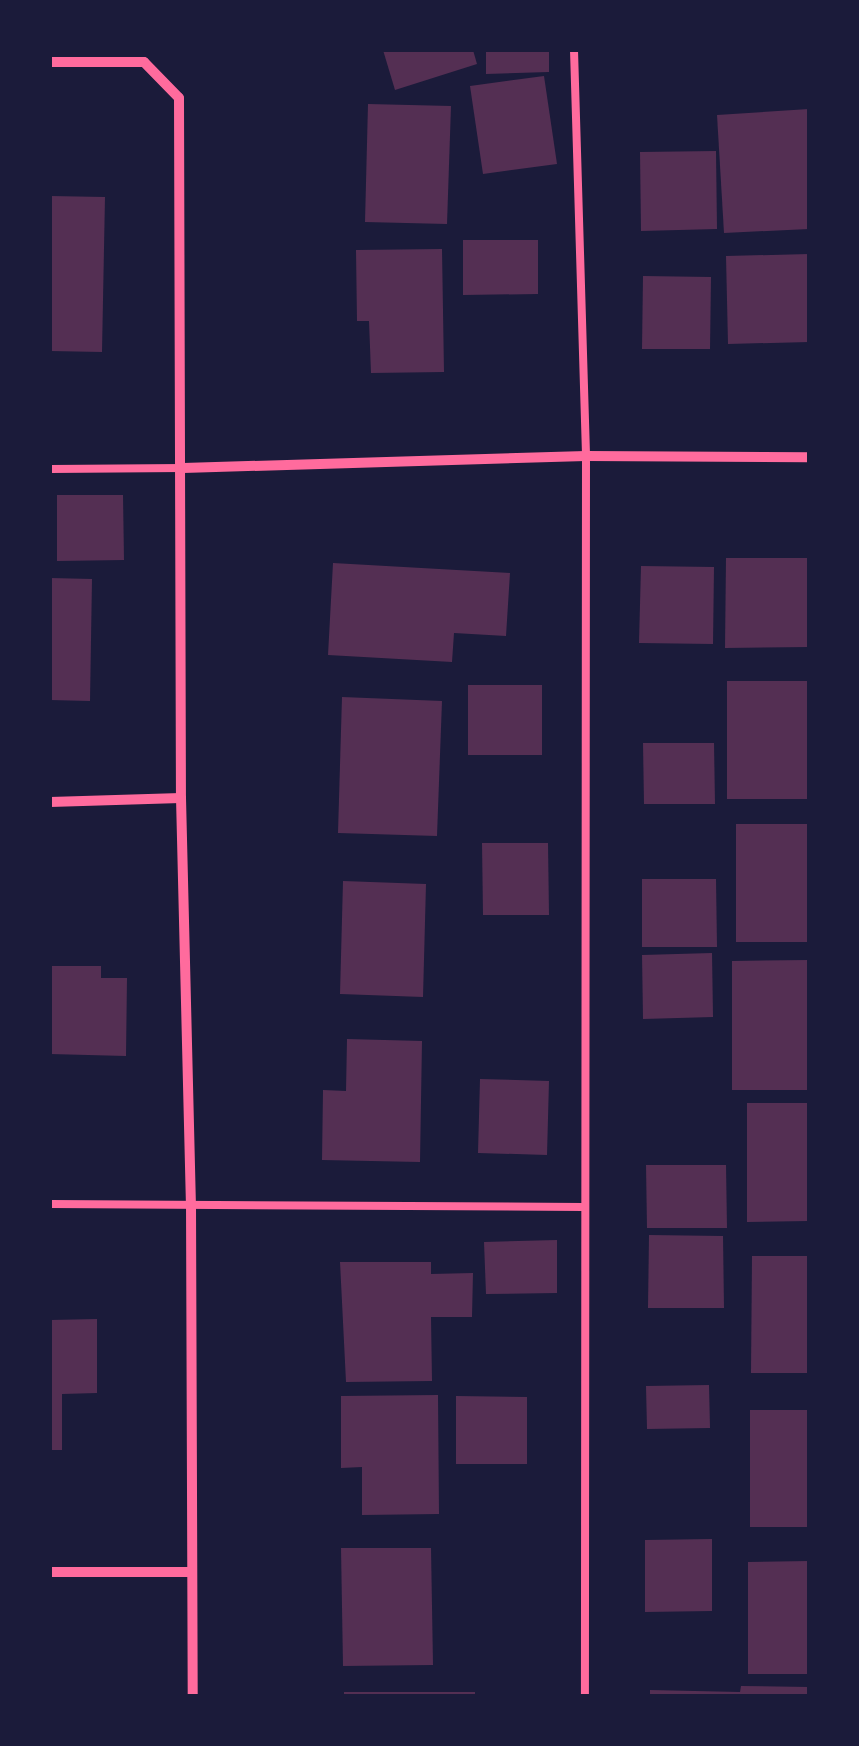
<!DOCTYPE html>
<style>
body{margin:0}
#map{position:relative;width:859px;height:1746px;overflow:hidden;background:#1b1b3a;font-family:Ubuntu,sans-serif}
div>[style]{position:absolute}
.building>*{inset:0;background:#542f53}
.service>*{height:8px;margin:-4px;padding:0 4px;transform-origin:4px;border-radius:4px;background:#ff6b9d}
.minor>*{height:10px;margin:-5px;padding:0 5px;transform-origin:5px;border-radius:5px;background:#ff6b9d}
span{translate:-50% -50%;white-space:nowrap;text-align:center;line-height:1.15;-webkit-text-stroke:8px #1b1b3a;paint-order:stroke}
.frame{position:absolute;inset:0;border:52px solid #1b1b3a;pointer-events:none}
</style>
<div id="map">
<div class="building">
<i style="clip-path:polygon(383px 50px,473px 50px,477px 64px,395px 90px)"></i>
<i style="clip-path:polygon(486px 50px,549px 50px,549px 72px,486px 74px)"></i>
<i style="clip-path:polygon(544px 76px,557px 164px,483px 174px,470px 86px)"></i>
<i style="clip-path:polygon(368px 104px,451px 106px,447px 224px,365px 222px)"></i>
<i style="clip-path:polygon(809px 109px,809px 229px,724px 233px,717px 115px)"></i>
<i style="clip-path:polygon(716px 151px,717px 229px,641px 231px,640px 152px)"></i>
<i style="clip-path:polygon(50px 196px,105px 197px,102px 352px,50px 351px)"></i>
<i style="clip-path:polygon(463px 240px,538px 240px,538px 294px,463px 295px)"></i>
<i style="clip-path:polygon(442px 249px,444px 372px,371px 373px,369px 321px,357px 321px,356px 250px)"></i>
<i style="clip-path:polygon(809px 254px,809px 342px,728px 344px,726px 256px)"></i>
<i style="clip-path:polygon(643px 276px,711px 277px,710px 349px,642px 349px)"></i>
<i style="clip-path:polygon(57px 495px,123px 495px,124px 560px,57px 561px)"></i>
<i style="clip-path:polygon(726px 558px,809px 558px,809px 647px,725px 648px)"></i>
<i style="clip-path:polygon(333px 563px,510px 573px,506px 636px,454px 633px,452px 662px,328px 655px)"></i>
<i style="clip-path:polygon(641px 566px,714px 567px,713px 644px,639px 643px)"></i>
<i style="clip-path:polygon(50px 578px,92px 579px,90px 701px,50px 700px)"></i>
<i style="clip-path:polygon(727px 681px,809px 681px,809px 799px,727px 799px)"></i>
<i style="clip-path:polygon(468px 685px,542px 685px,542px 755px,468px 755px)"></i>
<i style="clip-path:polygon(342px 697px,442px 701px,437px 836px,338px 833px)"></i>
<i style="clip-path:polygon(643px 743px,714px 743px,715px 804px,644px 804px)"></i>
<i style="clip-path:polygon(736px 824px,809px 824px,809px 942px,736px 942px)"></i>
<i style="clip-path:polygon(482px 843px,548px 843px,549px 915px,483px 915px)"></i>
<i style="clip-path:polygon(642px 879px,716px 879px,717px 947px,642px 947px)"></i>
<i style="clip-path:polygon(343px 881px,426px 884px,423px 997px,340px 994px)"></i>
<i style="clip-path:polygon(712px 953px,713px 1017px,643px 1019px,642px 955px)"></i>
<i style="clip-path:polygon(809px 960px,809px 1090px,732px 1090px,732px 961px)"></i>
<i style="clip-path:polygon(50px 966px,101px 966px,101px 978px,127px 978px,126px 1056px,50px 1054px)"></i>
<i style="clip-path:polygon(347px 1039px,422px 1041px,420px 1162px,322px 1160px,323px 1090px,346px 1091px)"></i>
<i style="clip-path:polygon(480px 1079px,549px 1081px,547px 1155px,478px 1153px)"></i>
<i style="clip-path:polygon(747px 1103px,809px 1103px,809px 1221px,747px 1222px)"></i>
<i style="clip-path:polygon(646px 1165px,726px 1165px,727px 1228px,647px 1228px)"></i>
<i style="clip-path:polygon(649px 1235px,723px 1236px,724px 1308px,648px 1308px)"></i>
<i style="clip-path:polygon(557px 1240px,557px 1293px,486px 1294px,484px 1242px)"></i>
<i style="clip-path:polygon(752px 1256px,809px 1256px,809px 1373px,751px 1373px)"></i>
<i style="clip-path:polygon(340px 1262px,431px 1262px,431px 1274px,473px 1273px,472px 1317px,431px 1317px,432px 1381px,346px 1382px)"></i>
<i style="clip-path:polygon(97px 1319px,97px 1393px,62px 1394px,62px 1450px,50px 1450px,50px 1320px)"></i>
<i style="clip-path:polygon(709px 1385px,710px 1428px,647px 1429px,646px 1386px)"></i>
<i style="clip-path:polygon(438px 1395px,439px 1514px,362px 1515px,362px 1467px,341px 1468px,341px 1396px)"></i>
<i style="clip-path:polygon(456px 1396px,527px 1397px,527px 1464px,456px 1464px)"></i>
<i style="clip-path:polygon(750px 1410px,809px 1410px,809px 1527px,750px 1527px)"></i>
<i style="clip-path:polygon(712px 1539px,712px 1611px,645px 1612px,645px 1540px)"></i>
<i style="clip-path:polygon(341px 1548px,431px 1548px,433px 1665px,343px 1666px)"></i>
<i style="clip-path:polygon(809px 1561px,809px 1674px,748px 1674px,748px 1562px)"></i>
<i style="clip-path:polygon(741px 1686px,809px 1687px,809px 1696px,650px 1696px,650px 1690px,740px 1692px)"></i>
<i style="clip-path:polygon(344px 1692px,475px 1692px,475px 1696px,344px 1696px)"></i>
</div>
<div class="service">
<i style="left:574px;top:50px;width:406px;rotate:88.3deg"></i>
<i style="left:586px;top:456px;width:1240px;rotate:90.05deg"></i>
<i style="left:50px;top:469px;width:133px;rotate:-0.4deg"></i>
<i style="left:50px;top:1204px;width:533px;rotate:0.32deg"></i>
</div>
<div class="minor">
<i style="left:50px;top:62px;width:94px"></i>
<i style="left:144px;top:62px;width:50px;rotate:45.8deg"></i>
<i style="left:179px;top:98px;width:700px;rotate:89.84deg"></i>
<i style="left:181px;top:798px;width:406px;rotate:88.6deg"></i>
<i style="left:191px;top:1204px;width:492px;rotate:89.8deg"></i>
<i style="left:183px;top:468px;width:403px;rotate:-1.7deg"></i>
<i style="left:586px;top:456px;width:223px;rotate:0.3deg"></i>
<i style="left:50px;top:802px;width:131px;rotate:-1.7deg"></i>
<i style="left:50px;top:1572px;width:140px"></i>
</div>
<div class="frame"></div>
</div>
